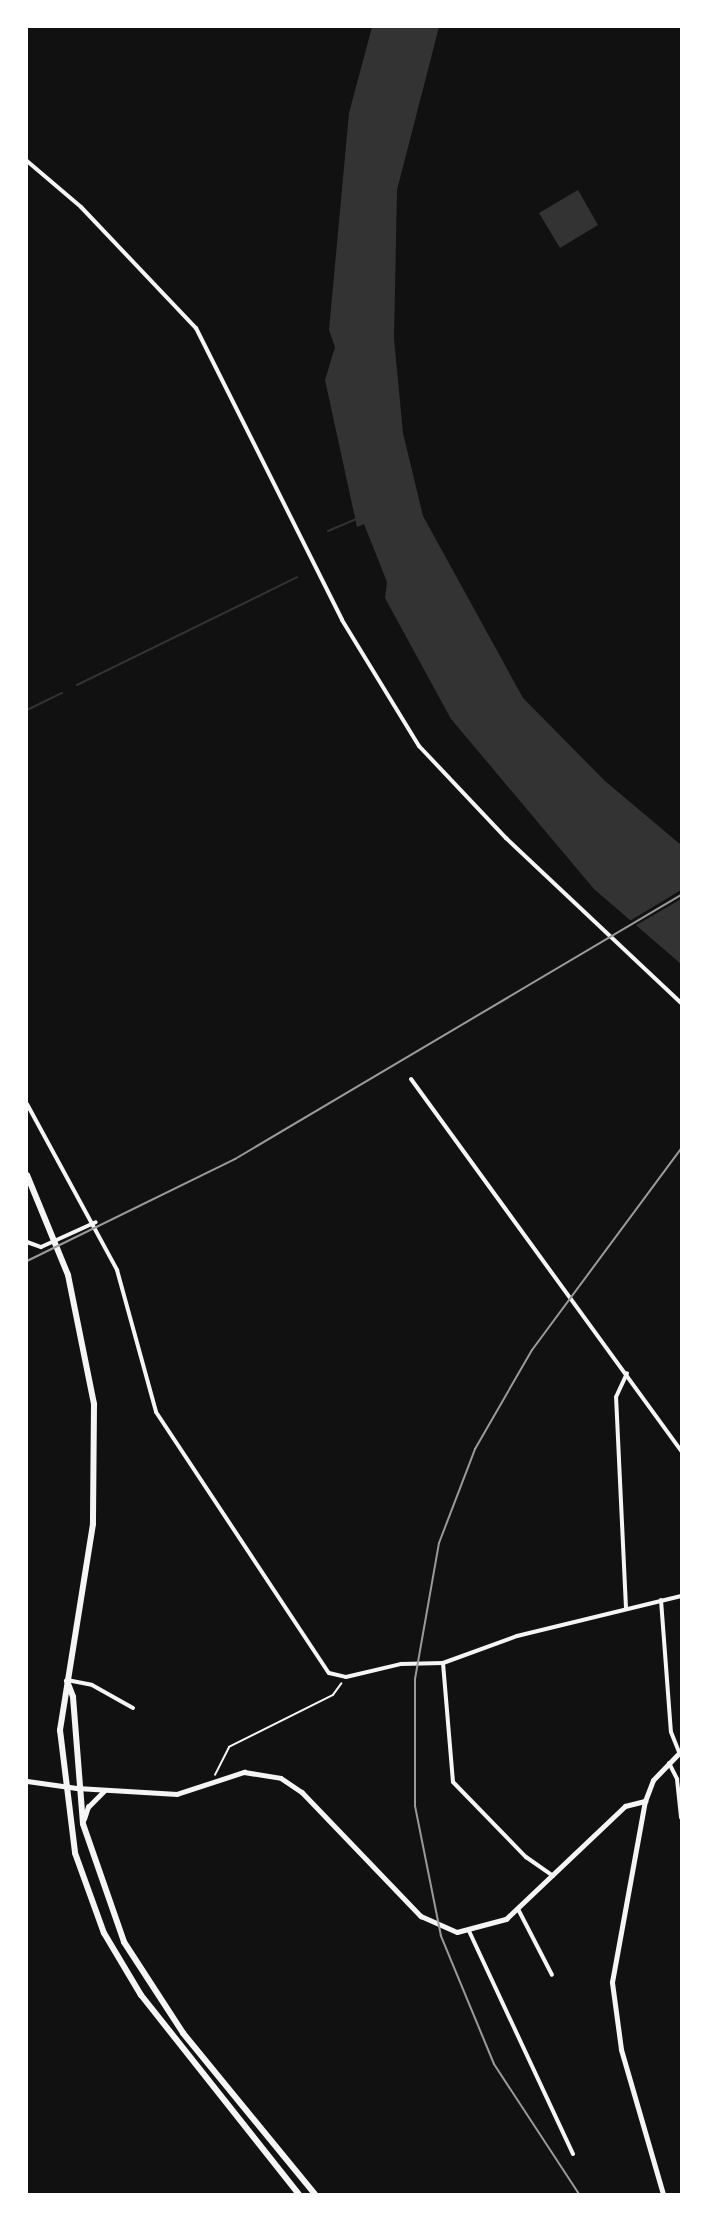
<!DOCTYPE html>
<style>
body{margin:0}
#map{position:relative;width:708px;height:2221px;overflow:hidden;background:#111;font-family:"Archivo Narrow",sans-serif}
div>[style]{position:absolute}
.water>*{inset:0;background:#333}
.pier>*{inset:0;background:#111}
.stream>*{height:2px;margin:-1px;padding:0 1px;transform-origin:1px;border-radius:1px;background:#333}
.path>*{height:1.5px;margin:-0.75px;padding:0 0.75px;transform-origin:0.75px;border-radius:0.75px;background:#f5f5f5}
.minor>*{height:4px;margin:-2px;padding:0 2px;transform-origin:2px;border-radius:2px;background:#f5f5f5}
.tertiary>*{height:4.5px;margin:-2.25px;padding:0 2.25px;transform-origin:2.25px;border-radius:2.25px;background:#f5f5f5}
.secondary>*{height:5px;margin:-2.5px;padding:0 2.5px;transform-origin:2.5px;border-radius:2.5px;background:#f5f5f5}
.primary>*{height:6px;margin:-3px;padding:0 3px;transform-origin:3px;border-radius:3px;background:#f5f5f5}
.rail>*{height:2px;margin:-1px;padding:0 1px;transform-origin:1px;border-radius:1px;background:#9a9a9a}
span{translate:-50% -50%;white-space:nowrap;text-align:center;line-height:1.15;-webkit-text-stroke:4.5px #fff;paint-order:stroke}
.frame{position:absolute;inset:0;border:28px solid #fff;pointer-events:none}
</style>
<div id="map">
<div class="water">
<i style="clip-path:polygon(372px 27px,439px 27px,397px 190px,394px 339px,403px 433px,423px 516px,523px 698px,605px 781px,681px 845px,681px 964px,594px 889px,451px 719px,385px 598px,387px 582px,364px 524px,357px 527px,325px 380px,335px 347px,329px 330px,349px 113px)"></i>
<i style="clip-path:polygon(578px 190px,598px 225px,560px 248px,539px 213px)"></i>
</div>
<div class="pier">
<i style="clip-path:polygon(681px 890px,681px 899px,633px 927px,628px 922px)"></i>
</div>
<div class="stream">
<i style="left:328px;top:531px;width:33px;rotate:-23deg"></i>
<i style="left:77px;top:685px;width:245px;rotate:-26.1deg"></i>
<i style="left:27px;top:710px;width:39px;rotate:-26deg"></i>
</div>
<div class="path">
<i style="left:215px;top:1775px;width:31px;rotate:-63deg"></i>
<i style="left:229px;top:1747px;width:116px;rotate:-26.6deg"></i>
<i style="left:333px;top:1695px;width:14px;rotate:-54deg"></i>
</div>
<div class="minor">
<i style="left:27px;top:161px;width:71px;rotate:40.4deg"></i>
<i style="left:81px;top:207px;width:167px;rotate:46.5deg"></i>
<i style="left:196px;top:328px;width:326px;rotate:63.4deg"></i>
<i style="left:342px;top:620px;width:148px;rotate:58.6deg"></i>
<i style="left:419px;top:746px;width:127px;rotate:46.6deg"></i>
<i style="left:506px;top:838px;width:241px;rotate:43.3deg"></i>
<i style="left:411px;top:1079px;width:460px;rotate:54deg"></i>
<i style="left:27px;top:1104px;width:189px;rotate:61.5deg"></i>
<i style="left:117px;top:1270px;width:147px;rotate:74.6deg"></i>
<i style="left:156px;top:1412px;width:313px;rotate:56.5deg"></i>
<i style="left:329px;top:1673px;width:17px;rotate:13deg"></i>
<i style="left:346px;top:1677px;width:57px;rotate:-13.3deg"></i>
<i style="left:401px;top:1664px;width:42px;rotate:-1.4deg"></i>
<i style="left:443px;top:1663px;width:79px;rotate:-20deg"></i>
<i style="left:517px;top:1636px;width:169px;rotate:-13.7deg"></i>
<i style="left:27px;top:1242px;width:15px;rotate:20deg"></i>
<i style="left:41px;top:1247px;width:60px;rotate:-24.4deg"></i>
<i style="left:661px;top:1600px;width:132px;rotate:85.7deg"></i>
<i style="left:671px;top:1732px;width:22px;rotate:68deg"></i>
<i style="left:626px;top:1608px;width:211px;rotate:-92.7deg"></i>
<i style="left:616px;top:1397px;width:26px;rotate:-65deg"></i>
<i style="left:443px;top:1663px;width:119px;rotate:85.2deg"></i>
<i style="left:453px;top:1782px;width:105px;rotate:45.8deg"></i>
<i style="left:526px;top:1857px;width:33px;rotate:35deg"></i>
<i style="left:67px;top:1680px;width:25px;rotate:11deg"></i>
<i style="left:92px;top:1685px;width:47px;rotate:29.3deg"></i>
<i style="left:669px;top:1763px;width:18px;rotate:63deg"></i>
<i style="left:677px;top:1779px;width:39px;rotate:84deg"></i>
<i style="left:518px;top:1909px;width:74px;rotate:62.7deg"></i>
<i style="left:469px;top:1931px;width:246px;rotate:65deg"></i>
</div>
<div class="tertiary">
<i style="left:77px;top:1788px;width:100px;rotate:3.4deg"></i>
<i style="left:177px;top:1794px;width:71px;rotate:-18.2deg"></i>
<i style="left:244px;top:1772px;width:37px;rotate:9deg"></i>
<i style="left:281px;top:1778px;width:25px;rotate:34deg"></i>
<i style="left:302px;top:1792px;width:172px;rotate:46.2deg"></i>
<i style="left:421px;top:1916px;width:39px;rotate:24deg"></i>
<i style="left:457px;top:1932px;width:51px;rotate:-14.9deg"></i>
<i style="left:506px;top:1919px;width:164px;rotate:-43.5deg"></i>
<i style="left:625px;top:1806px;width:21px;rotate:-14deg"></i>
<i style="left:84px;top:1819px;width:13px;rotate:-72deg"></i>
<i style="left:88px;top:1807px;width:23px;rotate:-45deg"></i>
</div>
<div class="secondary">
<i style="left:27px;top:1781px;width:50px;rotate:8deg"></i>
<i style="left:663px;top:2194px;width:151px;rotate:-106.2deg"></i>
<i style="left:621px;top:2049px;width:68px;rotate:-97.7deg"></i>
<i style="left:612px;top:1982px;width:184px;rotate:-79.7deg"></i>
<i style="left:645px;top:1801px;width:22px;rotate:-69deg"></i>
<i style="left:653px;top:1780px;width:40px;rotate:-46deg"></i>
</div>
<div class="primary">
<i style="left:27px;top:1175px;width:108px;rotate:67.7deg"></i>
<i style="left:68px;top:1275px;width:132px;rotate:78.6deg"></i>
<i style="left:94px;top:1404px;width:120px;rotate:90.5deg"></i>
<i style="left:93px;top:1524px;width:209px;rotate:99.1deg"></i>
<i style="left:60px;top:1730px;width:124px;rotate:83deg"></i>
<i style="left:75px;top:1853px;width:85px;rotate:70.1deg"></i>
<i style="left:104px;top:1933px;width:72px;rotate:59.2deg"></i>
<i style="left:141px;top:1995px;width:254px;rotate:51.6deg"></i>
<i style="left:67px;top:1681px;width:17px;rotate:69deg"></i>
<i style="left:73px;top:1697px;width:127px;rotate:85.5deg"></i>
<i style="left:83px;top:1824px;width:125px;rotate:70.8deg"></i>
<i style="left:124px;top:1942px;width:108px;rotate:57deg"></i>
<i style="left:183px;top:2033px;width:208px;rotate:50.7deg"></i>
</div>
<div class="rail">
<i style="left:27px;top:1261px;width:232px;rotate:-26.1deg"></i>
<i style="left:235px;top:1159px;width:518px;rotate:-30.62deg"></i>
<i style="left:579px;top:2194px;width:155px;rotate:-123.2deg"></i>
<i style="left:494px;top:2064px;width:139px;rotate:-112.5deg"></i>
<i style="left:441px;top:1936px;width:133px;rotate:-101.3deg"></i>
<i style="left:415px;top:1806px;width:127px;rotate:-90deg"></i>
<i style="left:415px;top:1679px;width:138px;rotate:-80deg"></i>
<i style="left:439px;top:1543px;width:101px;rotate:-69deg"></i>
<i style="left:475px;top:1449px;width:114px;rotate:-60.1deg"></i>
<i style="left:532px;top:1350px;width:250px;rotate:-53.5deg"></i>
</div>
<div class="frame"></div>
</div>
